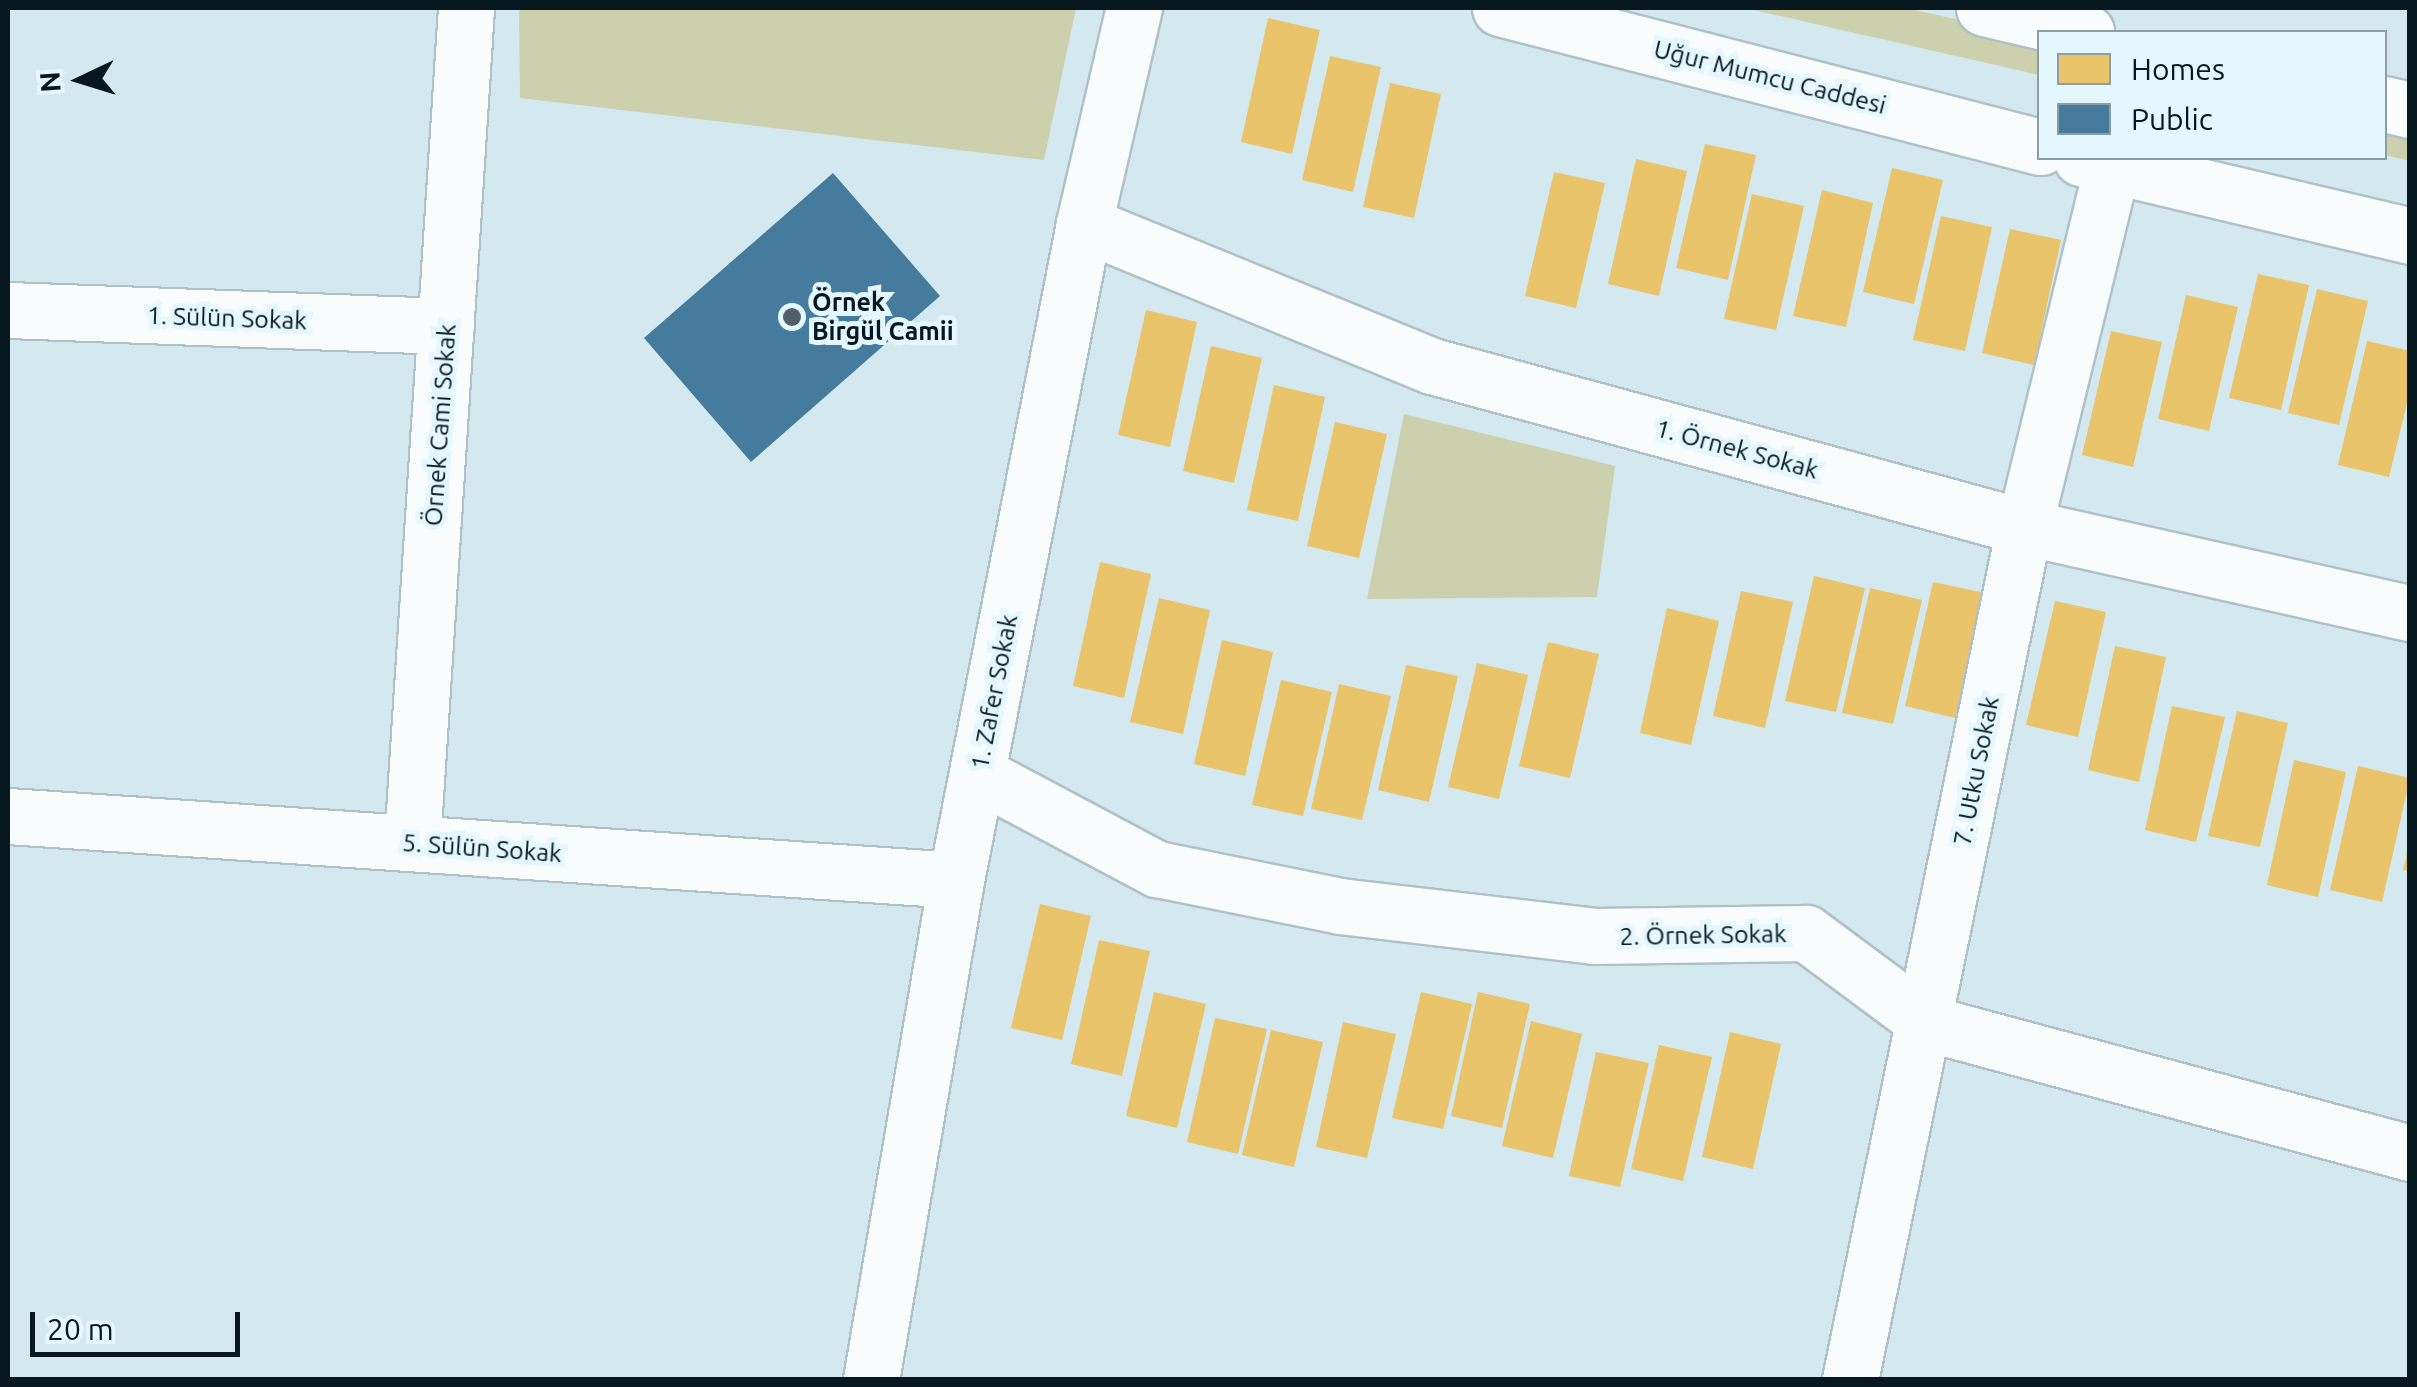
<!DOCTYPE html>
<meta charset="utf-8">
<style>
body{margin:0}
#map{position:relative;width:2417px;height:1387px;overflow:hidden;background:#d4e8ef;font-family:Ubuntu,sans-serif}
div>[style]{position:absolute}
.green>*{inset:0;background:#cdd0ac}
.homes>*{inset:0;background:#e9c46a}
.public>*{inset:0;background:#457b9d}
.roads{filter:drop-shadow(2px 0 #afc1c7) drop-shadow(-2px 0 #afc1c7) drop-shadow(0 2px #afc1c7) drop-shadow(0 -2px #afc1c7)}
.minor>*{height:55px;margin:-27.5px;padding:0 27.5px;transform-origin:27.5px;border-radius:27.5px;background:#f9fcfd}
.tertiary>*{height:55px;margin:-27.5px;padding:0 27.5px;transform-origin:27.5px;border-radius:27.5px;background:#f9fcfd}
.dots>*{width:28px;height:28px;translate:-50% -50%;box-sizing:border-box;border:5px solid #e5f7fe;border-radius:50%}
span{translate:-50% -50%;white-space:nowrap;text-align:center;line-height:1.15;-webkit-text-stroke:10px #e5f7fe;paint-order:stroke}
.street-label{font-size:25px;color:#07181e}
.poi-label{font-size:25px;color:#07181e;font-weight:700}
.left{translate:0 -50%;text-align:left}
.frame{position:absolute;inset:0;border:10px solid #07181e;pointer-events:none}
.legend{position:absolute;left:2037px;top:30px;width:350px;height:130px;box-sizing:border-box;background:#e5f7fe;border:2px solid #8c9ea4;margin:0;padding:12px 18px;list-style:none;font-size:30px;color:#07181e}
.legend li{display:flex;align-items:center;gap:20px;height:50px}
.legend b{width:50px;border:2px solid #8c9ea4}
.north{position:absolute;left:30px;top:30px;width:100px;height:100px;-webkit-text-stroke:8px #e5f7fe;paint-order:stroke;rotate:266deg;font-size:28px;font-weight:700;line-height:40px;text-align:center;color:#07181e}
.north::after{content:'';display:block;margin:auto;width:35px;height:45px;background:#07181e;clip-path:polygon(50% 0,100% 100%,50% 72%,0 100%)}
.scale{position:absolute;left:30px;top:1312px;width:210px;height:45px;box-sizing:border-box;border:5px solid #07181e;border-top:0;padding-left:12px;font-size:30px;line-height:35px;white-space:nowrap;color:#07181e;-webkit-text-stroke:8px #e5f7fe;paint-order:stroke}
</style>
<div id="map">
<div class="green">
<i style="clip-path:polygon(519px 8px,1076px 8px,1044px 160px,520px 98px)"></i>
<i style="clip-path:polygon(1745px 8px,1906px 8px,2039px 38px,2039px 75px)"></i>
<i style="clip-path:polygon(2384px 118px,2409px 124px,2409px 161px,2385px 155px)"></i>
<i style="clip-path:polygon(1404px 414px,1615px 466px,1597px 597px,1367px 599px)"></i>
</div>
<div class="homes">
<i style="clip-path:polygon(1268px 18px,1320px 30px,1292px 154px,1241px 142px)"></i>
<i style="clip-path:polygon(1330px 56px,1381px 67px,1353px 192px,1302px 180px)"></i>
<i style="clip-path:polygon(1390px 83px,1441px 94px,1414px 218px,1363px 207px)"></i>
<i style="clip-path:polygon(1705px 144px,1756px 155px,1728px 280px,1676px 268px)"></i>
<i style="clip-path:polygon(1636px 159px,1687px 171px,1659px 296px,1608px 284px)"></i>
<i style="clip-path:polygon(1892px 168px,1943px 180px,1914px 304px,1863px 292px)"></i>
<i style="clip-path:polygon(1554px 172px,1605px 183px,1576px 308px,1525px 296px)"></i>
<i style="clip-path:polygon(1822px 190px,1873px 203px,1846px 327px,1793px 316px)"></i>
<i style="clip-path:polygon(1752px 194px,1804px 206px,1776px 330px,1724px 319px)"></i>
<i style="clip-path:polygon(1941px 216px,1992px 227px,1965px 351px,1913px 340px)"></i>
<i style="clip-path:polygon(2010px 229px,2061px 240px,2034px 365px,1982px 353px)"></i>
<i style="clip-path:polygon(2258px 274px,2309px 285px,2281px 410px,2229px 398px)"></i>
<i style="clip-path:polygon(2317px 289px,2368px 301px,2339px 425px,2288px 413px)"></i>
<i style="clip-path:polygon(2186px 295px,2238px 307px,2209px 431px,2158px 419px)"></i>
<i style="clip-path:polygon(1146px 310px,1197px 322px,1170px 447px,1118px 435px)"></i>
<i style="clip-path:polygon(2111px 331px,2162px 342px,2133px 467px,2082px 455px)"></i>
<i style="clip-path:polygon(2367px 341px,2410px 351px,2410px 391px,2389px 477px,2338px 465px)"></i>
<i style="clip-path:polygon(1211px 346px,1262px 358px,1234px 483px,1183px 471px)"></i>
<i style="clip-path:polygon(1274px 385px,1325px 397px,1298px 521px,1247px 510px)"></i>
<i style="clip-path:polygon(1335px 422px,1387px 434px,1359px 558px,1307px 546px)"></i>
<i style="clip-path:polygon(1100px 562px,1151px 574px,1124px 698px,1073px 686px)"></i>
<i style="clip-path:polygon(1814px 576px,1865px 588px,1836px 712px,1785px 701px)"></i>
<i style="clip-path:polygon(1933px 582px,1985px 593px,1956px 718px,1905px 706px)"></i>
<i style="clip-path:polygon(1870px 588px,1922px 600px,1893px 724px,1842px 713px)"></i>
<i style="clip-path:polygon(1741px 591px,1793px 602px,1765px 728px,1713px 716px)"></i>
<i style="clip-path:polygon(1159px 598px,1210px 610px,1183px 734px,1130px 722px)"></i>
<i style="clip-path:polygon(2055px 601px,2106px 612px,2078px 737px,2026px 725px)"></i>
<i style="clip-path:polygon(1667px 608px,1719px 621px,1691px 745px,1640px 733px)"></i>
<i style="clip-path:polygon(1222px 640px,1273px 652px,1245px 776px,1194px 764px)"></i>
<i style="clip-path:polygon(1548px 642px,1599px 654px,1570px 778px,1519px 766px)"></i>
<i style="clip-path:polygon(2115px 646px,2166px 657px,2139px 782px,2088px 770px)"></i>
<i style="clip-path:polygon(1477px 663px,1528px 675px,1499px 799px,1448px 787px)"></i>
<i style="clip-path:polygon(1406px 665px,1458px 676px,1429px 802px,1378px 790px)"></i>
<i style="clip-path:polygon(1281px 680px,1332px 692px,1303px 816px,1252px 805px)"></i>
<i style="clip-path:polygon(1339px 684px,1391px 696px,1362px 820px,1311px 809px)"></i>
<i style="clip-path:polygon(2172px 706px,2225px 717px,2196px 842px,2145px 830px)"></i>
<i style="clip-path:polygon(2237px 711px,2288px 723px,2260px 847px,2208px 836px)"></i>
<i style="clip-path:polygon(2294px 760px,2346px 772px,2318px 897px,2267px 885px)"></i>
<i style="clip-path:polygon(2358px 766px,2410px 778px,2382px 902px,2330px 890px)"></i>
<i style="clip-path:polygon(2408px 848px,2410px 848px,2410px 872px,2403px 870px)"></i>
<i style="clip-path:polygon(1040px 904px,1091px 916px,1062px 1040px,1011px 1028px)"></i>
<i style="clip-path:polygon(1099px 940px,1150px 951px,1122px 1076px,1071px 1064px)"></i>
<i style="clip-path:polygon(1154px 992px,1206px 1004px,1177px 1128px,1126px 1116px)"></i>
<i style="clip-path:polygon(1421px 992px,1472px 1004px,1443px 1129px,1392px 1118px)"></i>
<i style="clip-path:polygon(1478px 992px,1530px 1004px,1502px 1128px,1451px 1116px)"></i>
<i style="clip-path:polygon(1215px 1018px,1267px 1029px,1238px 1154px,1187px 1142px)"></i>
<i style="clip-path:polygon(1531px 1021px,1582px 1034px,1553px 1158px,1502px 1146px)"></i>
<i style="clip-path:polygon(1343px 1022px,1396px 1034px,1367px 1158px,1316px 1147px)"></i>
<i style="clip-path:polygon(1271px 1030px,1323px 1042px,1294px 1167px,1242px 1155px)"></i>
<i style="clip-path:polygon(1730px 1032px,1781px 1044px,1753px 1169px,1702px 1157px)"></i>
<i style="clip-path:polygon(1659px 1045px,1712px 1057px,1683px 1181px,1631px 1169px)"></i>
<i style="clip-path:polygon(1596px 1052px,1649px 1063px,1620px 1187px,1569px 1176px)"></i>
</div>
<div class="public">
<i style="clip-path:polygon(833px 173px,940px 296px,751px 462px,644px 338px)"></i>
</div>
<div class="roads">
<div class="minor">
<i style="left:1084px;top:224px;width:376px;rotate:22.2deg"></i>
<i style="left:1432px;top:366px;width:614px;rotate:15.21deg"></i>
<i style="left:2024px;top:527px;width:395px;rotate:12.6deg"></i>
<i style="left:8px;top:310px;width:438px;rotate:2.1deg"></i>
<i style="left:978px;top:774px;width:203px;rotate:28deg"></i>
<i style="left:1157px;top:869px;width:187px;rotate:11.4deg"></i>
<i style="left:1340px;top:906px;width:256px;rotate:6.7deg"></i>
<i style="left:1594px;top:936px;width:212px;rotate:-0.8deg"></i>
<i style="left:1806px;top:933px;width:151px;rotate:36.6deg"></i>
<i style="left:1927px;top:1023px;width:500px;rotate:15.06deg"></i>
<i style="left:8px;top:816px;width:950px;rotate:3.86deg"></i>
<i style="left:412px;top:843px;width:837px;rotate:-86.3deg"></i>
<i style="left:871px;top:1380px;width:507px;rotate:-80.35deg"></i>
<i style="left:956px;top:880px;width:668px;rotate:-78.96deg"></i>
<i style="left:1084px;top:224px;width:222px;rotate:-77deg"></i>
<i style="left:1850px;top:1380px;width:871px;rotate:-78.47deg"></i>
<i style="left:2024px;top:527px;width:372px;rotate:-76.3deg"></i>
</div>
<div class="tertiary">
<i style="left:1500px;top:8px;width:558px;rotate:14.43deg"></i>
<i style="left:1984px;top:8px;width:105px;rotate:13.2deg"></i>
<i style="left:2384px;top:104px;width:27px;rotate:13deg"></i>
<i style="left:2081px;top:158px;width:338px;rotate:13.3deg"></i>
</div>
</div>
<div class="dots">
<i style="left:792px;top:317px;background:#4f6167"></i>
</div>
<div class="street-label">
<span style="left:1770px;top:77px;rotate:14deg">Uğur Mumcu Caddesi</span>
<span style="left:227px;top:318px;rotate:2deg">1. Sülün Sokak</span>
<span style="left:440px;top:425px;rotate:-86deg">Örnek Cami Sokak</span>
<span style="left:1737px;top:449px;rotate:15deg">1. Örnek Sokak</span>
<span style="left:994px;top:692px;rotate:-79deg">1. Zafer Sokak</span>
<span style="left:1976px;top:771px;rotate:-79deg">7. Utku Sokak</span>
<span style="left:482px;top:848px;rotate:4deg">5. Sülün Sokak</span>
<span style="left:1703px;top:935px;rotate:-1deg">2. Örnek Sokak</span>
</div>
<div class="poi-label">
<span class="left" style="left:812px;top:317px">Örnek<br>Birgül Camii</span>
</div>
<div class="frame"></div>
<ul class="legend">
<li><b style="height:28px;background:#e9c46a"></b>Homes</li>
<li><b style="height:28px;background:#457b9d"></b>Public</li>
</ul>
<div class="north">N</div>
<div class="scale">20 m</div>
</div>
